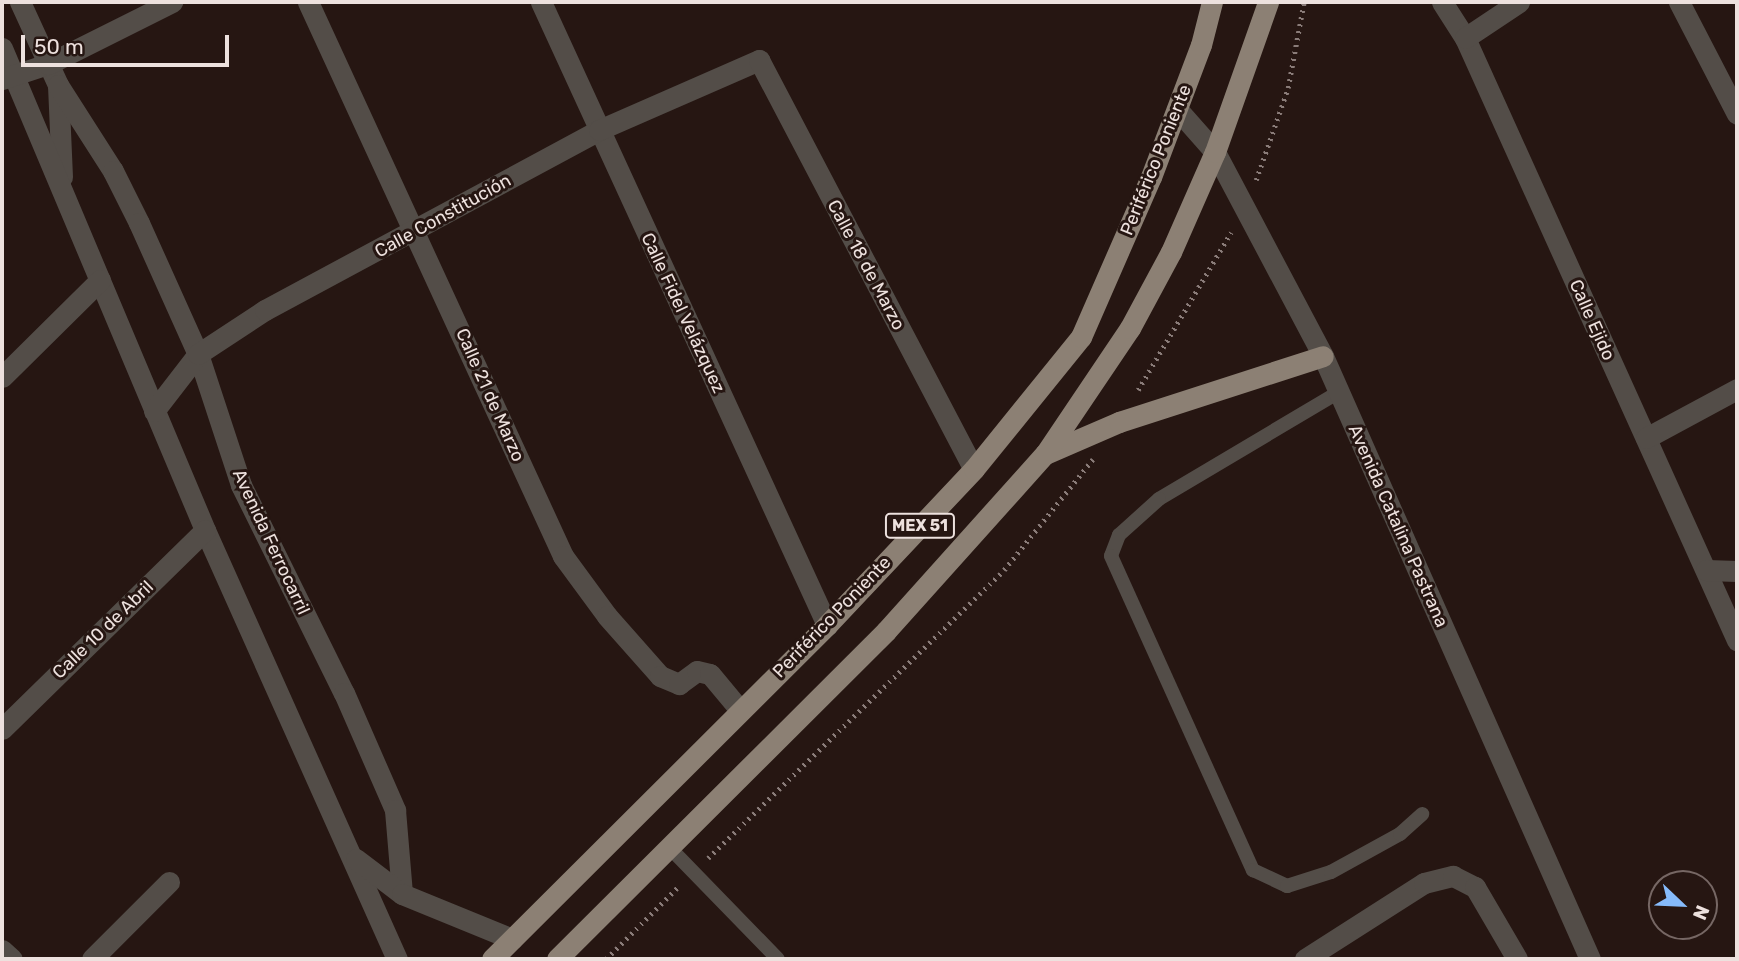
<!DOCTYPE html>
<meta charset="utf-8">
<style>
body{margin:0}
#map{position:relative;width:1739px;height:961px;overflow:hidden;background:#261612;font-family:Rubik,sans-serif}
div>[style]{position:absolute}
.path>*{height:4.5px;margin-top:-2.25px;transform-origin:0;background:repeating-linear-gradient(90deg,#8a7c79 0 2px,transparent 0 7px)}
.lane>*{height:14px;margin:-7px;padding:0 7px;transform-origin:7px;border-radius:7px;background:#534d48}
.street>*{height:21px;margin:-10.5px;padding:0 10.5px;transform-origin:10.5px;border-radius:10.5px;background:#534d48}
.primary>*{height:21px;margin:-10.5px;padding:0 10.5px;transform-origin:10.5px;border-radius:10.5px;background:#8c8074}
span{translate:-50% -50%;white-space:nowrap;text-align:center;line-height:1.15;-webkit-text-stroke:6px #261612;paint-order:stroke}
.shield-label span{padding:2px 5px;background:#261612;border:2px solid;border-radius:5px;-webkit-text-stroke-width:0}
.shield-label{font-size:16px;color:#ede1de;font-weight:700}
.street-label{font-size:18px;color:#ede1de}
.frame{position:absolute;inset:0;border:4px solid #ede1de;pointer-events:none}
.north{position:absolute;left:1648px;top:870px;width:70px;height:70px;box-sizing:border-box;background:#261612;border:2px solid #766764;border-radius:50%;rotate:113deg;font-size:19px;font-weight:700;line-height:28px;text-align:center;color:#ede1de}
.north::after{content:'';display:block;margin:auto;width:24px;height:32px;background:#86bbfb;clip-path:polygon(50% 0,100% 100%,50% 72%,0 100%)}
.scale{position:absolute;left:21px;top:35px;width:208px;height:32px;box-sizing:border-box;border:4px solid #ede1de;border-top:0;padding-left:9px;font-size:21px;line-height:24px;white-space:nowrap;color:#ede1de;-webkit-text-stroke:5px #261612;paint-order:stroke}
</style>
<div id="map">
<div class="path">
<i style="left:1256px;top:180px;width:97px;rotate:-70.8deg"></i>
<i style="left:1288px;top:88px;width:87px;rotate:-79.5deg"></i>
<i style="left:1138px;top:390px;width:183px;rotate:-59.5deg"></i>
<i style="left:708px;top:858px;width:413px;rotate:-44.2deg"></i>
<i style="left:1004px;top:570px;width:142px;rotate:-51.3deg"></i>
<i style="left:606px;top:959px;width:103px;rotate:-45deg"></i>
</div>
<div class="lane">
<i style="left:1339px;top:392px;width:209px;rotate:149.3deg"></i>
<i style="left:1159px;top:499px;width:54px;rotate:138deg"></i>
<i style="left:1119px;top:535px;width:22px;rotate:111deg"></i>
<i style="left:1111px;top:556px;width:345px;rotate:65.7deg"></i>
<i style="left:1253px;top:870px;width:38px;rotate:25deg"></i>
<i style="left:1287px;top:886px;width:46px;rotate:-17.7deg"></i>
<i style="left:1331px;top:872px;width:79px;rotate:-28.8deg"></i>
<i style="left:1400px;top:834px;width:30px;rotate:-42deg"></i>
<i style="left:669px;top:847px;width:156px;rotate:45.8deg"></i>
</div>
<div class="street">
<i style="left:20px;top:2px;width:91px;rotate:65.4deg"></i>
<i style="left:58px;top:85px;width:92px;rotate:87.5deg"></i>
<i style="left:308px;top:2px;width:610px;rotate:65.28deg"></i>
<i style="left:563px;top:556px;width:74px;rotate:53.7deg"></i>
<i style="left:607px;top:616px;width:80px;rotate:48.5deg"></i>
<i style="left:660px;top:676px;width:21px;rotate:23deg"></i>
<i style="left:679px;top:684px;width:22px;rotate:-36deg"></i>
<i style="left:697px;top:671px;width:13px;rotate:13deg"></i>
<i style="left:710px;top:674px;width:47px;rotate:50.2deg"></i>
<i style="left:541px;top:2px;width:686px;rotate:65.34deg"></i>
<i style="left:1442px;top:2px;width:43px;rotate:57.4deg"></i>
<i style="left:1465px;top:38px;width:661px;rotate:65.69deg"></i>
<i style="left:1679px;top:2px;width:126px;rotate:62.6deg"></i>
<i style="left:1465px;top:38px;width:65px;rotate:-33.7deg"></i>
<i style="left:2px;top:48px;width:523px;rotate:67.16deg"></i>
<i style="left:205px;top:530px;width:470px;rotate:65.9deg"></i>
<i style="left:2px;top:79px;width:48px;rotate:-18.1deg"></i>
<i style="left:48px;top:64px;width:139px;rotate:-26.6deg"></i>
<i style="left:58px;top:85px;width:102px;rotate:57.4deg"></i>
<i style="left:113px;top:171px;width:58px;rotate:63.4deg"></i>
<i style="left:139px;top:223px;width:144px;rotate:65.8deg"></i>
<i style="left:198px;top:354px;width:138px;rotate:71.8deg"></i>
<i style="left:241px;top:485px;width:232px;rotate:63.7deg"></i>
<i style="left:344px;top:693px;width:128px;rotate:66.4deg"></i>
<i style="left:395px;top:810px;width:84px;rotate:85.2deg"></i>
<i style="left:1177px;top:109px;width:57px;rotate:48.5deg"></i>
<i style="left:1215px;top:152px;width:231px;rotate:62.1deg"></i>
<i style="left:1323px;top:356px;width:659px;rotate:66.12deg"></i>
<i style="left:2px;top:377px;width:138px;rotate:-44.7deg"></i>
<i style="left:154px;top:411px;width:72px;rotate:-52.3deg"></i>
<i style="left:198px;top:354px;width:80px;rotate:-33.3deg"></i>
<i style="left:265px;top:310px;width:379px;rotate:-28.3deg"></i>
<i style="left:599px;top:130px;width:175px;rotate:-23.6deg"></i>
<i style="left:759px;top:60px;width:462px;rotate:62.3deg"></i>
<i style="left:1646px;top:438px;width:103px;rotate:-28.3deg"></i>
<i style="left:1706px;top:570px;width:31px;rotate:2deg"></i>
<i style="left:2px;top:729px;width:284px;rotate:-44.4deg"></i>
<i style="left:356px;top:859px;width:58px;rotate:37.3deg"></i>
<i style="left:402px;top:894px;width:119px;rotate:22.2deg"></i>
<i style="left:2px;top:950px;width:13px;rotate:42deg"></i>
<i style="left:92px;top:959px;width:109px;rotate:-45deg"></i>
<i style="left:1305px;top:959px;width:141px;rotate:-32.6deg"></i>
<i style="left:1424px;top:883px;width:30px;rotate:-14deg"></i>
<i style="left:1453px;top:876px;width:25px;rotate:27deg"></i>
<i style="left:1475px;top:887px;width:83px;rotate:59.7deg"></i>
</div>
<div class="primary">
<i style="left:1045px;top:454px;width:81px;rotate:-23.4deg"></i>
<i style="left:1119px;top:422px;width:214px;rotate:-17.9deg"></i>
<i style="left:492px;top:959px;width:473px;rotate:-44.9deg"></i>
<i style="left:827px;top:625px;width:214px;rotate:-46.7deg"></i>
<i style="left:974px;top:469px;width:170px;rotate:-51deg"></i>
<i style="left:1081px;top:337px;width:175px;rotate:-66.4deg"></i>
<i style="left:1151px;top:177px;width:141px;rotate:-69.3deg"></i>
<i style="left:1201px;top:45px;width:44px;rotate:-75.7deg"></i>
<i style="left:557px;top:959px;width:465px;rotate:-44.9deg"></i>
<i style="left:886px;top:631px;width:238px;rotate:-48.1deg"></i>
<i style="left:1045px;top:454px;width:152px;rotate:-56deg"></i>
<i style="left:1130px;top:328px;width:86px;rotate:-61.7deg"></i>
<i style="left:1171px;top:252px;width:109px;rotate:-66.3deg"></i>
<i style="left:1215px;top:152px;width:159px;rotate:-70.5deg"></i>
</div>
<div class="shield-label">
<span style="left:920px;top:526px">MEX 51</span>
</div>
<div class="street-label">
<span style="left:1156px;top:160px;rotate:-68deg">Periférico Poniente</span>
<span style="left:443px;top:216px;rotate:-29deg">Calle Constitución</span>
<span style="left:866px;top:265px;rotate:62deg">Calle 18 de Marzo</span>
<span style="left:683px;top:313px;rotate:65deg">Calle Fidel Velázquez</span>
<span style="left:1592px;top:320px;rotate:66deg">Calle Ejido</span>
<span style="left:490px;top:395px;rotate:66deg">Calle 21 de Marzo</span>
<span style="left:1398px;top:526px;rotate:66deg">Avenida Catalina Pastrana</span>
<span style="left:271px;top:542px;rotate:65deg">Avenida Ferrocarril</span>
<span style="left:832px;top:617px;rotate:-46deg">Periférico Poniente</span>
<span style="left:103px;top:630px;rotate:-44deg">Calle 10 de Abril</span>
</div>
<div class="frame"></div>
<div class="north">N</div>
<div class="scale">50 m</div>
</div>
